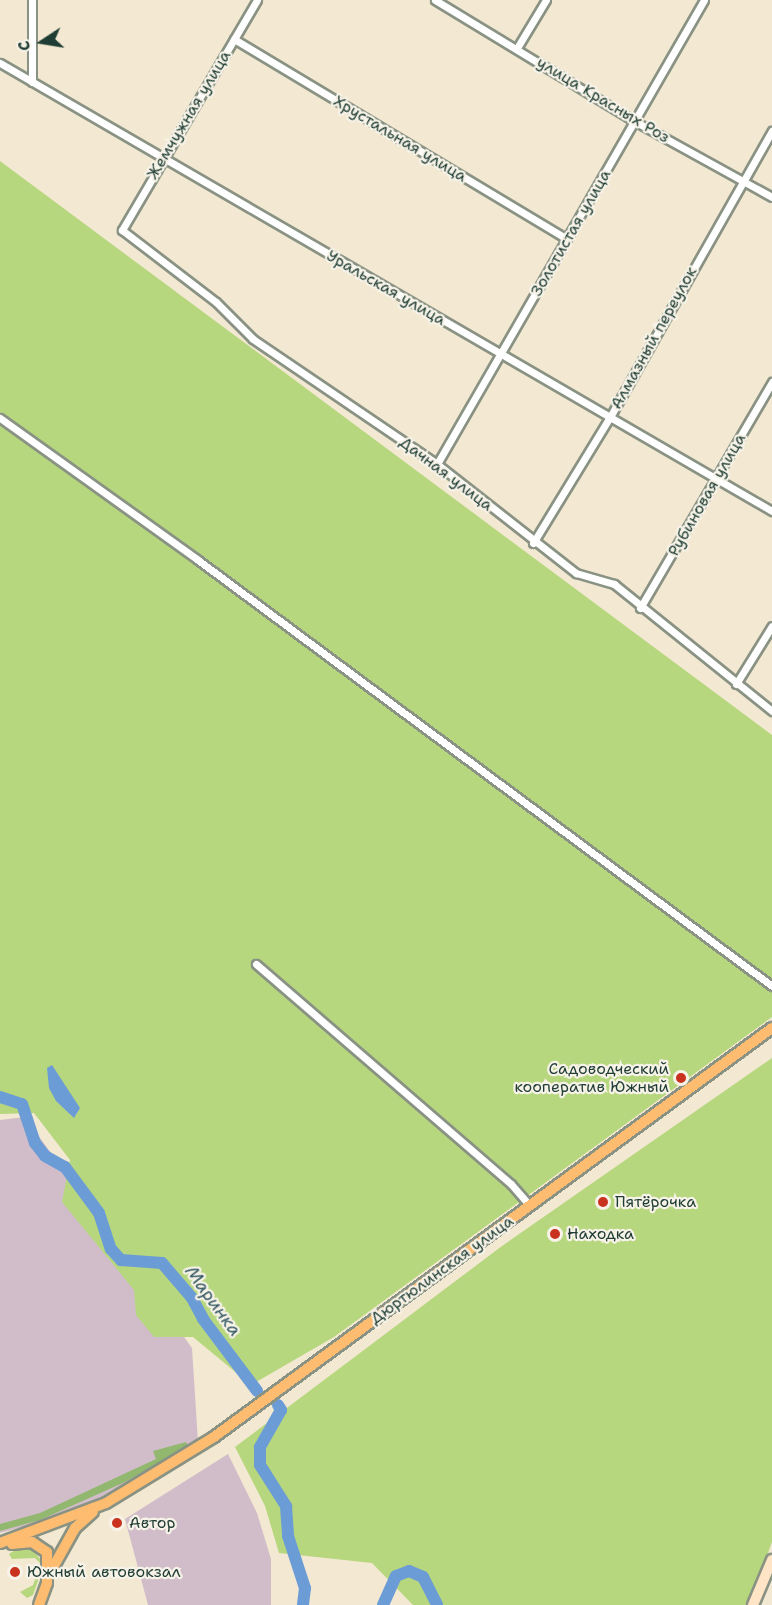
<!DOCTYPE html>
<meta charset="utf-8">
<style>
body{margin:0}
#map{position:relative;width:772px;height:1605px;overflow:hidden;background:#f3e8d2;font-family:"Shantell Sans",sans-serif}
div>[style]{position:absolute}
.industrial>*{inset:0;background:#d1bdc9}
.green>*{inset:0;background:#b7d77f}
.forest>*{inset:0;background:#91b86e}
.water>*{inset:0;background:#6c9cd6}
.river>*{height:12px;margin:-6px;padding:0 6px;transform-origin:6px;border-radius:6px;background:#6c9cd6}
.roads{filter:drop-shadow(2px 0 #899283) drop-shadow(-2px 0 #899283) drop-shadow(0 2px #899283) drop-shadow(0 -2px #899283)}
.street>*{height:7px;margin:-3.5px;padding:0 3.5px;transform-origin:3.5px;border-radius:3.5px;background:#fff}
.secondary>*{height:10px;margin:-5px;padding:0 5px;transform-origin:5px;border-radius:5px;background:#ffe4c6}
.primary>*{height:10px;margin:-5px;padding:0 5px;transform-origin:5px;border-radius:5px;background:#febc70}
.dots>*{width:16px;height:16px;translate:-50% -50%;box-sizing:border-box;border:3px solid #f7f3e8;border-radius:50%}
span{translate:-50% -50%;white-space:nowrap;text-align:center;line-height:1.15;-webkit-text-stroke:4.5px #f7f3e8;paint-order:stroke}
.street-label{font-size:16px;color:#1f3d34}
.poi-label{font-size:16px;color:#1f3d34}
.right{translate:-100% -50%;text-align:right}
.left{translate:0 -50%;text-align:left}
.water-label{font-size:18px;color:#365a65;font-style:italic}
.north{position:absolute;left:12px;top:12px;width:60px;height:60px;-webkit-text-stroke:4px #f7f3e8;paint-order:stroke;rotate:258deg;font-size:16px;font-weight:700;line-height:24px;text-align:center;color:#1f3d34}
.north::after{content:'';display:block;margin:auto;width:21px;height:27px;background:#1f3d34;clip-path:polygon(50% 0,100% 100%,50% 72%,0 100%)}
</style>
<div id="map">
<div class="industrial">
<i style="clip-path:polygon(25px 1117px,192px 1348px,198px 1442px,137px 1481px,49px 1520px,0 1533px,0 1120px)"></i>
<i style="clip-path:polygon(228px 1454px,257px 1513px,271px 1559px,271px 1605px,148px 1605px,125px 1519px)"></i>
</div>
<div class="green">
<i style="clip-path:polygon(0 161px,772px 735px,772px 1017px,334px 1337px,251px 1385px,193px 1337px,154px 1337px,136px 1315px,134px 1290px,62px 1202px,70px 1160px,34px 1113px,0 1114px)"></i>
<i style="clip-path:polygon(772px 1058px,772px 1542px,749px 1605px,413px 1605px,372px 1563px,279px 1553px,265px 1506px,235px 1447px,502px 1246px)"></i>
<i style="clip-path:polygon(18px 1548px,33px 1550px,44px 1564px,33px 1595px,27px 1598px,20px 1592px,33px 1585px,41px 1564px,35px 1558px,12px 1559px,9px 1554px)"></i>
</div>
<div class="forest">
<i style="clip-path:polygon(186px 1442px,188px 1446px,125px 1482px,40px 1520px,0 1531px,0 1524px,40px 1513px,156px 1459px,153px 1451px)"></i>
</div>
<div class="water">
<i style="clip-path:polygon(52px 1065px,80px 1108px,74px 1118px,56px 1101px,49px 1088px,47px 1068px)"></i>
</div>
<div class="river">
<i style="left:0;top:1097px;width:23px;rotate:18deg"></i>
<i style="left:22px;top:1104px;width:41px;rotate:71.6deg"></i>
<i style="left:35px;top:1143px;width:16px;rotate:52deg"></i>
<i style="left:45px;top:1156px;width:23px;rotate:29deg"></i>
<i style="left:65px;top:1167px;width:57px;rotate:53.5deg"></i>
<i style="left:99px;top:1213px;width:38px;rotate:72deg"></i>
<i style="left:111px;top:1249px;width:15px;rotate:48deg"></i>
<i style="left:121px;top:1260px;width:41px;rotate:4.2deg"></i>
<i style="left:162px;top:1263px;width:46px;rotate:49.4deg"></i>
<i style="left:192px;top:1298px;width:24px;rotate:62deg"></i>
<i style="left:203px;top:1319px;width:90px;rotate:53.1deg"></i>
<i style="left:278px;top:1405px;width:6px;rotate:59deg"></i>
<i style="left:281px;top:1410px;width:43px;rotate:119.6deg"></i>
<i style="left:260px;top:1447px;width:18px;rotate:90deg"></i>
<i style="left:260px;top:1465px;width:49px;rotate:57.6deg"></i>
<i style="left:286px;top:1506px;width:30px;rotate:86deg"></i>
<i style="left:288px;top:1536px;width:55px;rotate:71.9deg"></i>
<i style="left:305px;top:1588px;width:17px;rotate:97deg"></i>
<i style="left:383px;top:1605px;width:32px;rotate:-66deg"></i>
<i style="left:396px;top:1576px;width:14px;rotate:-21deg"></i>
<i style="left:409px;top:1571px;width:15px;rotate:23deg"></i>
<i style="left:423px;top:1577px;width:31px;rotate:63deg"></i>
</div>
<div class="roads">
<div class="street">
<i style="left:257px;top:0;width:267px;rotate:120.4deg"></i>
<i style="left:122px;top:230px;width:118px;rotate:37.5deg"></i>
<i style="left:216px;top:302px;width:52px;rotate:45deg"></i>
<i style="left:253px;top:339px;width:222px;rotate:34.2deg"></i>
<i style="left:437px;top:464px;width:177px;rotate:38.1deg"></i>
<i style="left:576px;top:573px;width:40px;rotate:16deg"></i>
<i style="left:614px;top:584px;width:203px;rotate:38.8deg"></i>
<i style="left:435px;top:0;width:235px;rotate:31.3deg"></i>
<i style="left:636px;top:122px;width:155px;rotate:28.9deg"></i>
<i style="left:234px;top:39px;width:388px;rotate:31deg"></i>
<i style="left:517px;top:48px;width:56px;rotate:-58.9deg"></i>
<i style="left:0;top:63px;width:893px;rotate:30.13deg"></i>
<i style="left:32px;top:82px;width:82px;rotate:-90deg"></i>
<i style="left:0;top:418px;width:244px;rotate:35.6deg"></i>
<i style="left:198px;top:560px;width:715px;rotate:36.58deg"></i>
<i style="left:437px;top:464px;width:535px;rotate:-60.08deg"></i>
<i style="left:533px;top:543px;width:148px;rotate:-58.6deg"></i>
<i style="left:610px;top:417px;width:329px;rotate:-60.5deg"></i>
<i style="left:640px;top:608px;width:262px;rotate:-59.7deg"></i>
<i style="left:736px;top:684px;width:68px;rotate:-58.2deg"></i>
<i style="left:256px;top:964px;width:337px;rotate:40.8deg"></i>
<i style="left:511px;top:1184px;width:29px;rotate:49deg"></i>
</div>
<div class="secondary">
<i style="left:753px;top:1605px;width:49px;rotate:-67.1deg"></i>
</div>
<div class="primary">
<i style="left:0;top:1543px;width:113px;rotate:-20.7deg"></i>
<i style="left:106px;top:1503px;width:127px;rotate:-31.4deg"></i>
<i style="left:214px;top:1437px;width:692px;rotate:-36.24deg"></i>
<i style="left:12px;top:1544px;width:20px;rotate:-6deg"></i>
<i style="left:32px;top:1542px;width:18px;rotate:34deg"></i>
<i style="left:47px;top:1552px;width:31px;rotate:90deg"></i>
<i style="left:47px;top:1583px;width:23px;rotate:110deg"></i>
<i style="left:51px;top:1571px;width:49px;rotate:-60.8deg"></i>
<i style="left:75px;top:1528px;width:24px;rotate:-42deg"></i>
</div>
</div>
<div class="dots">
<i style="left:681px;top:1078px;background:#c8321e"></i>
<i style="left:603px;top:1202px;background:#c8321e"></i>
<i style="left:555px;top:1234px;background:#c8321e"></i>
<i style="left:117px;top:1523px;background:#c8321e"></i>
<i style="left:15px;top:1572px;background:#c8321e"></i>
</div>
<div class="street-label">
<span style="left:603px;top:100px;rotate:31deg">улица Красных Роз</span>
<span style="left:189px;top:115px;rotate:-59deg">Жемчужная улица</span>
<span style="left:400px;top:139px;rotate:31deg">Хрустальная улица</span>
<span style="left:571px;top:233px;rotate:-60deg">Золотистая улица</span>
<span style="left:386px;top:288px;rotate:30deg">Уральская улица</span>
<span style="left:654px;top:338px;rotate:-61deg">Алмазный переулок</span>
<span style="left:446px;top:474px;rotate:37deg">Дачная улица</span>
<span style="left:707px;top:495px;rotate:-60deg">Рубиновая улица</span>
<span style="left:442px;top:1270px;rotate:-36deg">Дюртюлинская улица</span>
</div>
<div class="poi-label">
<span class="right" style="left:669px;top:1078px">Садоводческий<br>кооператив Южный</span>
<span class="left" style="left:615px;top:1202px">Пятёрочка</span>
<span class="left" style="left:567px;top:1234px">Находка</span>
<span class="left" style="left:129px;top:1523px">Автор</span>
<span class="left" style="left:27px;top:1572px">Южный автовокзал</span>
</div>
<div class="water-label">
<span style="left:213px;top:1301px;rotate:54deg">Маринка</span>
</div>
<div class="north">С</div>
</div>
